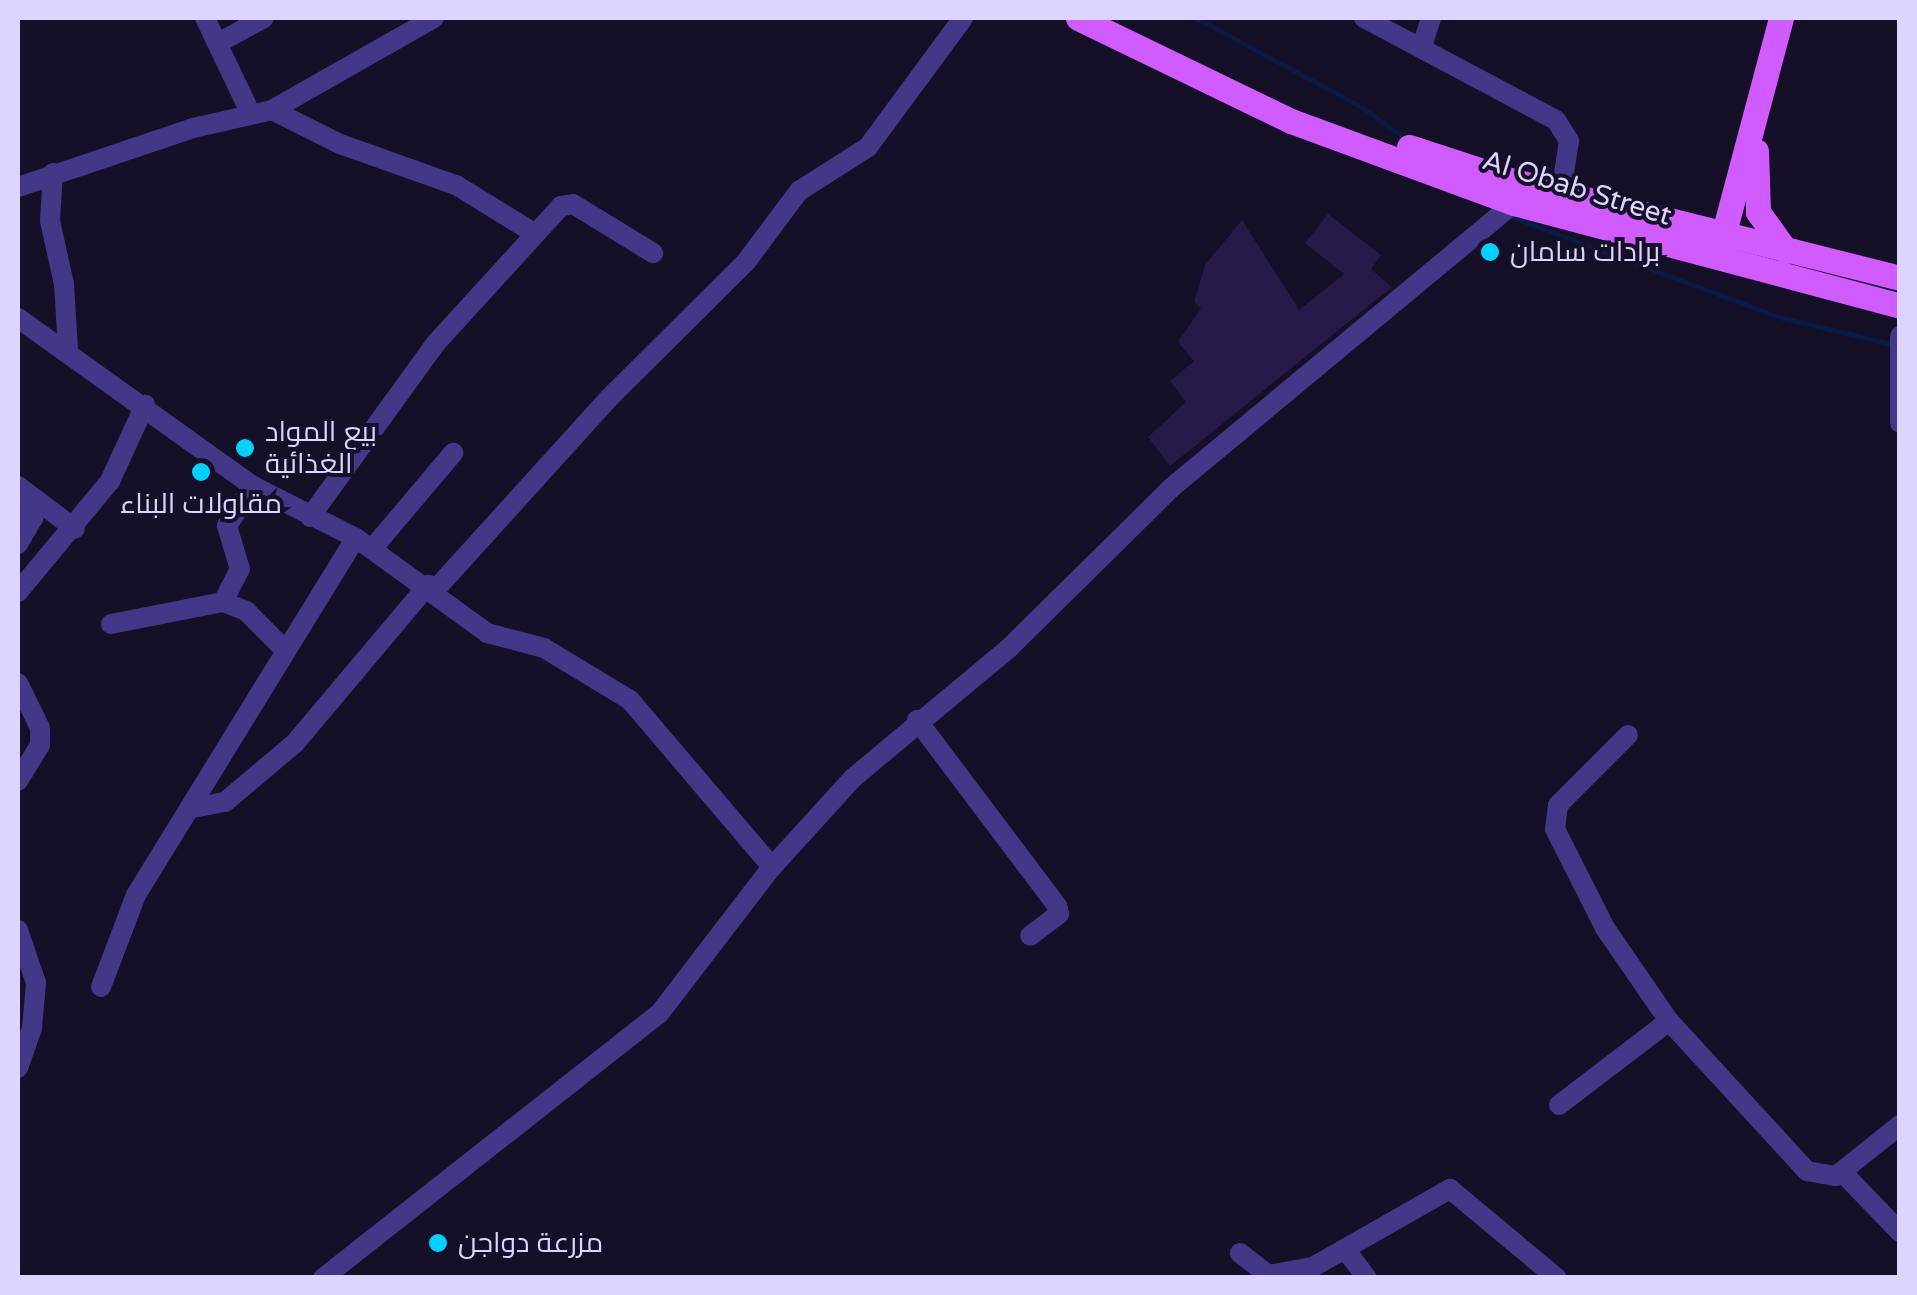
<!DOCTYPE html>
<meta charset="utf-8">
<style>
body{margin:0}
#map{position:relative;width:1917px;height:1295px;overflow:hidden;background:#150f27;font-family:"Varela Round",Cairo,sans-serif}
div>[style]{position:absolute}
.stream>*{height:5px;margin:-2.5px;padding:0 2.5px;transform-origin:2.5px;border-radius:2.5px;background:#091a46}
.building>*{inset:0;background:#271a48}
.minor>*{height:20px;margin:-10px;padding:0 10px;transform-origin:10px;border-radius:10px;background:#423887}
.major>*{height:25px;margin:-12.5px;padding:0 12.5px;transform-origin:12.5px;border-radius:12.5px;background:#d05bff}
.dots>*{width:28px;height:28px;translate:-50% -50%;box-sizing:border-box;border:5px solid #150f27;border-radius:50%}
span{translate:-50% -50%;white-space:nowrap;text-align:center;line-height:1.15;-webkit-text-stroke:8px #150f27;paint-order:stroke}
.street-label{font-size:28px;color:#ddd4ff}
.poi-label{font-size:28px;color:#ddd4ff}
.left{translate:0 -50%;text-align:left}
.frame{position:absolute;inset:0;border:20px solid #ddd4ff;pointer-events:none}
</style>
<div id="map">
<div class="stream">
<i style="left:1196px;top:18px;width:188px;rotate:28.2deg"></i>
<i style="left:1362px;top:107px;width:52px;rotate:36.4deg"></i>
<i style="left:1509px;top:216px;width:291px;rotate:20.5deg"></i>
<i style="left:1782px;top:318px;width:118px;rotate:13.2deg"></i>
</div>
<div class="building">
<i style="clip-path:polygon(1328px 214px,1381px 255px,1371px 269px,1392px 287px,1170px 466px,1148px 437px,1186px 402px,1170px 381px,1194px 361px,1178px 342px,1201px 308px,1194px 302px,1205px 265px,1242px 220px,1299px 310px,1344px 274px,1305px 243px)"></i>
</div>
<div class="minor">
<i style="left:205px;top:18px;width:106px;rotate:64.4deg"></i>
<i style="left:1364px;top:18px;width:217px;rotate:28deg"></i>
<i style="left:1556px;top:120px;width:25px;rotate:58deg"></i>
<i style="left:1569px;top:141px;width:52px;rotate:98.9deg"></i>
<i style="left:218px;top:43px;width:52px;rotate:-28.5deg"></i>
<i style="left:1422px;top:46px;width:29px;rotate:-72deg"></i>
<i style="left:272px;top:110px;width:76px;rotate:26.6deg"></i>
<i style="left:340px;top:144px;width:123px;rotate:19.5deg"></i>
<i style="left:456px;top:185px;width:92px;rotate:31.6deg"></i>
<i style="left:53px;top:173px;width:48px;rotate:93.6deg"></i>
<i style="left:50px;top:221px;width:65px;rotate:77.5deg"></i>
<i style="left:64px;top:284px;width:66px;rotate:86.5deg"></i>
<i style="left:18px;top:187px;width:185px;rotate:-18.6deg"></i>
<i style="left:193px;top:128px;width:81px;rotate:-12.8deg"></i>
<i style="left:272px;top:110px;width:186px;rotate:-29.6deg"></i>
<i style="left:18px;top:318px;width:289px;rotate:35.6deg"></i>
<i style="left:253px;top:486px;width:115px;rotate:26.8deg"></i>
<i style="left:356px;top:538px;width:162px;rotate:35.9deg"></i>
<i style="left:487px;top:633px;width:59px;rotate:14.7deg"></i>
<i style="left:544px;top:648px;width:100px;rotate:31.2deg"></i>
<i style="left:630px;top:700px;width:219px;rotate:49.6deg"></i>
<i style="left:1900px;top:336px;width:87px;rotate:90deg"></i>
<i style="left:18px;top:486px;width:71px;rotate:37deg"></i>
<i style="left:18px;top:504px;width:21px;rotate:43deg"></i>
<i style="left:33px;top:518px;width:30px;rotate:120deg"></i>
<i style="left:310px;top:517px;width:215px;rotate:-54.1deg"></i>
<i style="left:436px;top:343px;width:185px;rotate:-47.6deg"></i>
<i style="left:561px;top:206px;width:12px;rotate:-9deg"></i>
<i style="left:573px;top:204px;width:94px;rotate:31.5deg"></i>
<i style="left:372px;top:549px;width:126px;rotate:-49.8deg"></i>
<i style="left:435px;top:590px;width:259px;rotate:-47.8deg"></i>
<i style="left:609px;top:398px;width:193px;rotate:-44.8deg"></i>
<i style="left:746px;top:262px;width:89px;rotate:-53.3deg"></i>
<i style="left:799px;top:191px;width:82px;rotate:-32.5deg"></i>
<i style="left:868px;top:147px;width:160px;rotate:-53.6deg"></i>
<i style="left:18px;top:592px;width:144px;rotate:-50.3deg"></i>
<i style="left:110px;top:481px;width:84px;rotate:-65.3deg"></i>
<i style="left:223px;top:602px;width:37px;rotate:-63deg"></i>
<i style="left:240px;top:569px;width:45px;rotate:-106.8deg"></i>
<i style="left:227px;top:526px;width:48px;rotate:-57deg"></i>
<i style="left:111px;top:624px;width:114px;rotate:-11.1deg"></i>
<i style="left:223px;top:602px;width:25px;rotate:21deg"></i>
<i style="left:246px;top:611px;width:55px;rotate:45deg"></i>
<i style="left:18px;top:683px;width:50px;rotate:63.9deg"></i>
<i style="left:40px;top:728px;width:17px;rotate:90deg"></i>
<i style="left:40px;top:745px;width:42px;rotate:121.4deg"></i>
<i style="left:917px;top:720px;width:233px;rotate:53deg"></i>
<i style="left:1057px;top:906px;width:8px;rotate:76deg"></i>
<i style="left:1059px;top:914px;width:36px;rotate:143deg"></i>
<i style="left:1628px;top:735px;width:99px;rotate:135deg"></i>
<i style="left:1558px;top:805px;width:24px;rotate:97deg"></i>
<i style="left:1555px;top:829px;width:111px;rotate:63.2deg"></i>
<i style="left:1605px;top:928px;width:113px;rotate:55.5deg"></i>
<i style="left:1669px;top:1021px;width:204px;rotate:47.4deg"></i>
<i style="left:1807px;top:1171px;width:29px;rotate:10deg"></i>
<i style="left:1836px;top:1176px;width:82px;rotate:-38.6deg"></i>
<i style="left:193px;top:808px;width:33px;rotate:-11deg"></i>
<i style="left:225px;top:802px;width:92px;rotate:-40.1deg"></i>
<i style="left:295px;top:743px;width:207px;rotate:-49.9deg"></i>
<i style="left:18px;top:930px;width:56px;rotate:71.2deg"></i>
<i style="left:36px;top:983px;width:45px;rotate:95.1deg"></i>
<i style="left:32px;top:1028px;width:42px;rotate:109.3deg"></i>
<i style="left:101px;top:987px;width:98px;rotate:-69.2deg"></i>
<i style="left:136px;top:895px;width:419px;rotate:-58.4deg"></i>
<i style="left:1559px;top:1105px;width:138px;rotate:-37.4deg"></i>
<i style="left:1843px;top:1173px;width:82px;rotate:46deg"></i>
<i style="left:1345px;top:1249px;width:36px;rotate:53deg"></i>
<i style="left:1240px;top:1253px;width:36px;rotate:38deg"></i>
<i style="left:1268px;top:1275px;width:46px;rotate:-10.1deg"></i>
<i style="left:1313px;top:1267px;width:158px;rotate:-29.7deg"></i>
<i style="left:1450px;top:1189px;width:139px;rotate:39.8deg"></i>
<i style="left:323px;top:1278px;width:427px;rotate:-38.2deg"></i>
<i style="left:659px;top:1014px;width:185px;rotate:-52.5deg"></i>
<i style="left:772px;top:867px;width:120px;rotate:-47.7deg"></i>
<i style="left:853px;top:778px;width:202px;rotate:-39.8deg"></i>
<i style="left:1008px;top:649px;width:229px;rotate:-44.6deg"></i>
<i style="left:1171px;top:488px;width:446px;rotate:-39.7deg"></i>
</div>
<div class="major">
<i style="left:1078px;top:18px;width:237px;rotate:25.8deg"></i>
<i style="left:1291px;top:121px;width:238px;rotate:20.2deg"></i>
<i style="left:1514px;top:203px;width:400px;rotate:14.9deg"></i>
<i style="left:1409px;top:147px;width:106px;rotate:18.1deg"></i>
<i style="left:1510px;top:180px;width:402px;rotate:14.1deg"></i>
<i style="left:1756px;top:151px;width:61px;rotate:88.1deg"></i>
<i style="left:1758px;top:212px;width:48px;rotate:54.3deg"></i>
<i style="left:1723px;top:236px;width:226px;rotate:-75.1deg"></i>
</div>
<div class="dots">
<i style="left:1490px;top:252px;background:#00d0ff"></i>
<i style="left:245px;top:448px;background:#00d0ff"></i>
<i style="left:201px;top:472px;background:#00d0ff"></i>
<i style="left:438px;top:1243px;background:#00d0ff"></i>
</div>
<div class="street-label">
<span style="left:1577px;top:188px;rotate:17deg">Al Obab Street</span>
</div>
<div class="poi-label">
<span class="left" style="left:1510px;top:252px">برادات سامان</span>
<span class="left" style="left:265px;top:448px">بيع المواد<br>الغذائية</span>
<span style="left:201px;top:504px">مقاولات البناء</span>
<span class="left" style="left:458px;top:1243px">مزرعة دواجن</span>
</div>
<div class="frame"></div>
</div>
